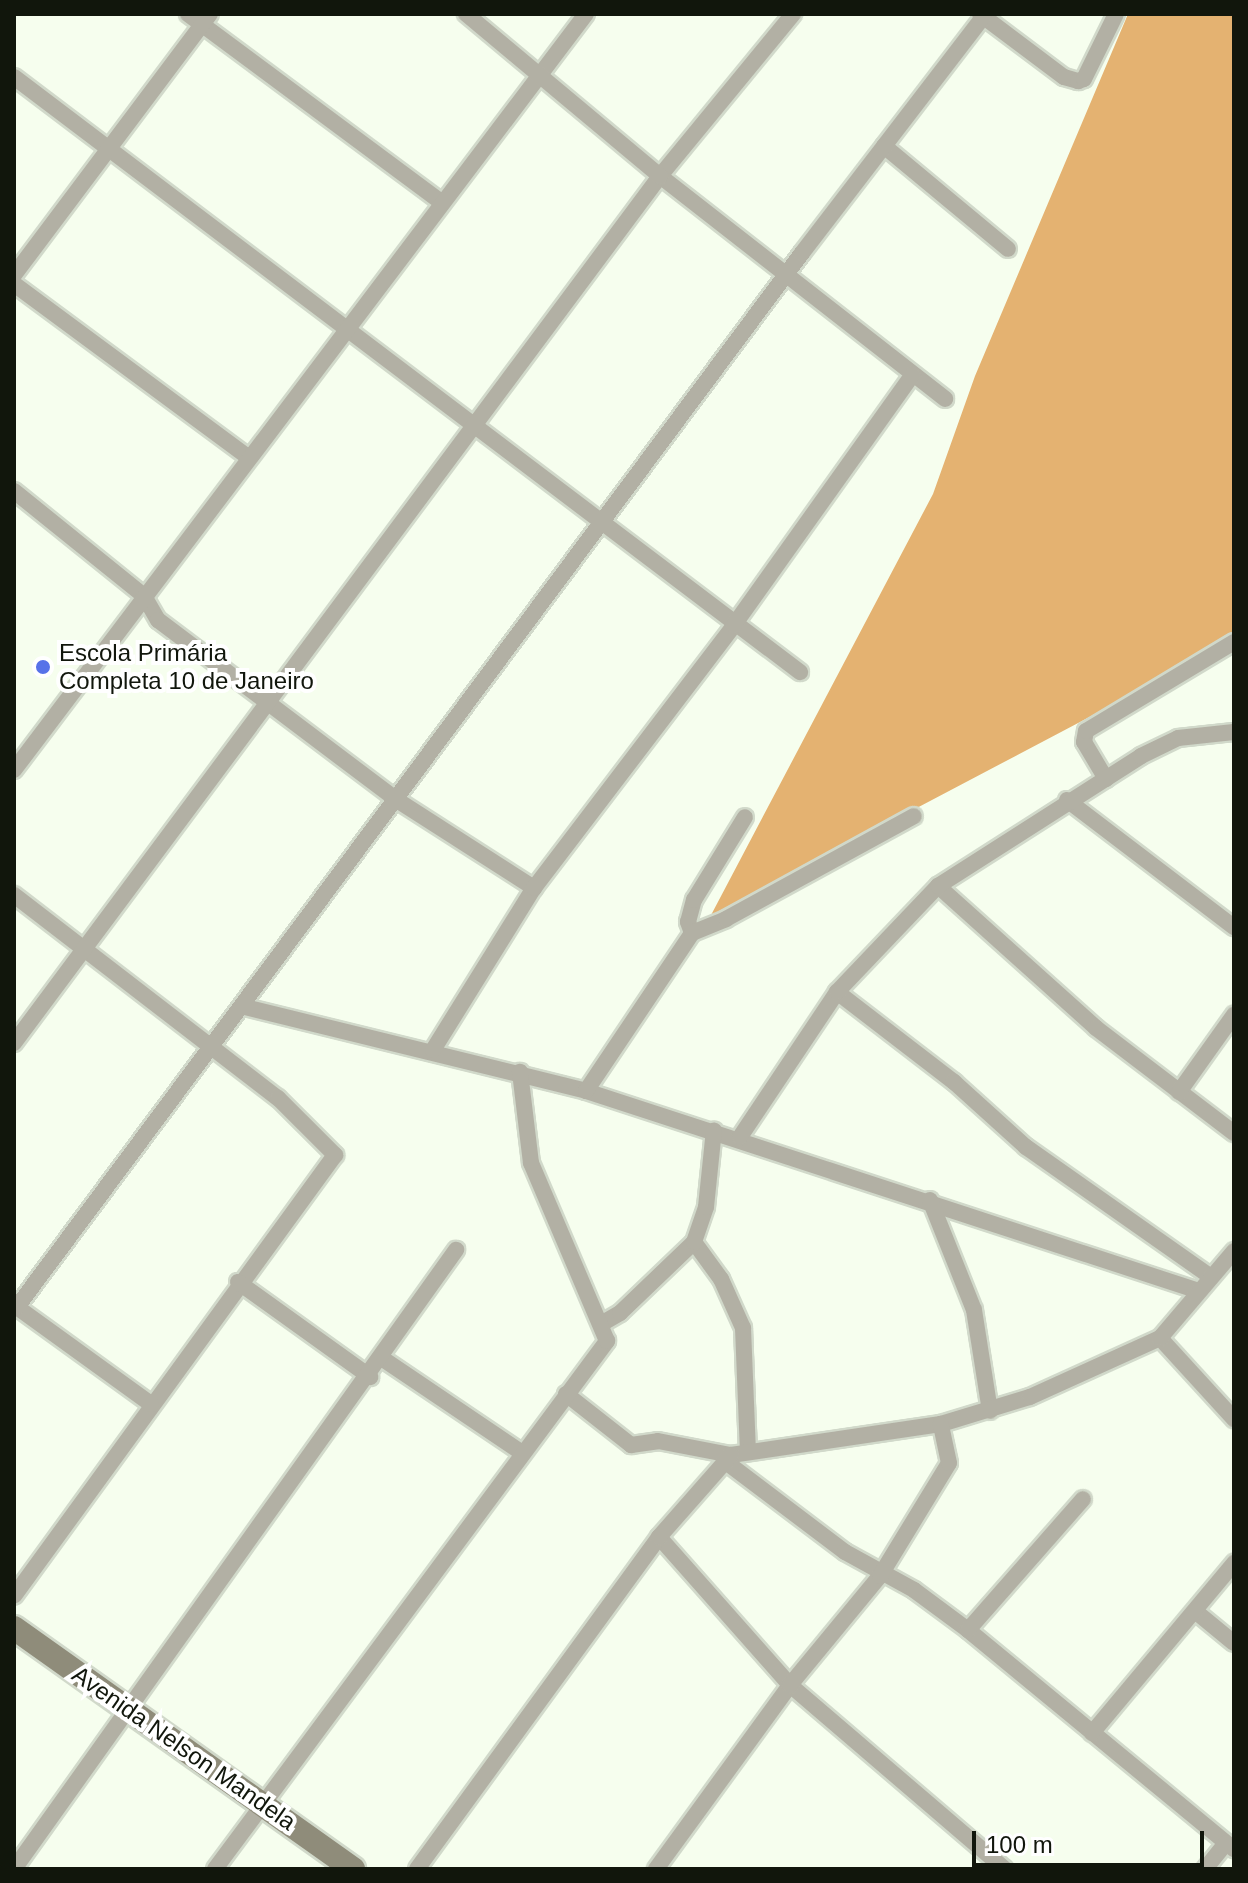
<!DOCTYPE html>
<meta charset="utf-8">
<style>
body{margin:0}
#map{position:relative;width:1248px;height:1883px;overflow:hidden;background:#f6feee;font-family:Arial,sans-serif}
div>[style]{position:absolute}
.forest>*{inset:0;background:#e4b271}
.roads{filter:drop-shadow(2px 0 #d1d9ca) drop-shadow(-2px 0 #d1d9ca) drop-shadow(0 2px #d1d9ca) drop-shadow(0 -2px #d1d9ca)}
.street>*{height:16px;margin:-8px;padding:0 8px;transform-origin:8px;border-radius:8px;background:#b2b0a4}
.secondary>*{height:24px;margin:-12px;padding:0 12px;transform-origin:12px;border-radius:12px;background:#8f8c7a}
.dots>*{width:22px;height:22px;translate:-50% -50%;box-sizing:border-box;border:4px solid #fff;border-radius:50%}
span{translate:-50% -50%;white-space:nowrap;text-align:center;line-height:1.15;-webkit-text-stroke:8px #fff;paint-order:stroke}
.poi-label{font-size:24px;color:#11160c}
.left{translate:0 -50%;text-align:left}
.street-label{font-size:24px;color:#11160c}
.frame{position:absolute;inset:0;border:16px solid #11160c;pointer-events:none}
.scale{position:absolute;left:972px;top:1831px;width:232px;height:36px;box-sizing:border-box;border:4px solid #11160c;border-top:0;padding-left:10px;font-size:24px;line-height:28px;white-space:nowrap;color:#11160c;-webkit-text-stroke:6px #fff;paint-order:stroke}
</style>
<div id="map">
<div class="forest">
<i style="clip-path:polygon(1128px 14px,1234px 14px,1234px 634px,1154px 683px,710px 917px,933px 494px,975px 376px)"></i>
</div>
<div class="roads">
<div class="street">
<i style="left:188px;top:14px;width:314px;rotate:36.6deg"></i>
<i style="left:793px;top:14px;width:210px;rotate:129.4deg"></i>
<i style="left:660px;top:176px;width:362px;rotate:38deg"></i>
<i style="left:980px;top:14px;width:105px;rotate:36.9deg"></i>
<i style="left:1064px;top:77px;width:15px;rotate:16deg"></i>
<i style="left:1078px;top:81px;width:6px;rotate:-18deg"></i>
<i style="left:1084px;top:79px;width:72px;rotate:-63.8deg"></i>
<i style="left:14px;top:77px;width:986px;rotate:37.13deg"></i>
<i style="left:884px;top:146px;width:161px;rotate:39.7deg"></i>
<i style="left:14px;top:275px;width:326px;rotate:-53.1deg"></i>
<i style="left:14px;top:284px;width:292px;rotate:36.5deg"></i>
<i style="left:14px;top:491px;width:167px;rotate:38.9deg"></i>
<i style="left:144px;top:596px;width:28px;rotate:60deg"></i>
<i style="left:158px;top:620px;width:299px;rotate:37deg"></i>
<i style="left:397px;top:800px;width:163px;rotate:32.7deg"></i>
<i style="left:14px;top:770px;width:948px;rotate:-52.89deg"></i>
<i style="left:1106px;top:779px;width:43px;rotate:-120.7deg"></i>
<i style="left:1084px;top:742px;width:11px;rotate:-80deg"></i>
<i style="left:1086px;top:731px;width:173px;rotate:-31deg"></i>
<i style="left:1067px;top:800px;width:210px;rotate:37.3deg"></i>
<i style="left:938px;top:886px;width:212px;rotate:41.9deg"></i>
<i style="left:1096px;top:1028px;width:173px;rotate:37.3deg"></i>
<i style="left:14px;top:895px;width:333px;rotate:37.6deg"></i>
<i style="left:278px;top:1098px;width:81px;rotate:45deg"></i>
<i style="left:335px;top:1155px;width:545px;rotate:126.05deg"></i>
<i style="left:692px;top:933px;width:12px;rotate:-110deg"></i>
<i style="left:688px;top:922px;width:23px;rotate:-75deg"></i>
<i style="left:694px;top:900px;width:97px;rotate:-58.4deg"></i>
<i style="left:837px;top:992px;width:148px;rotate:37.6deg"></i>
<i style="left:954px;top:1082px;width:97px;rotate:42.1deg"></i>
<i style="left:1026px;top:1147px;width:226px;rotate:35.1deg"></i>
<i style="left:245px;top:1007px;width:351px;rotate:13.8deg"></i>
<i style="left:586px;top:1091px;width:645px;rotate:18.07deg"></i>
<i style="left:14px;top:1043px;width:1081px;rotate:-53.31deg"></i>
<i style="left:660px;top:176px;width:253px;rotate:-140.1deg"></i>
<i style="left:433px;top:1050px;width:191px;rotate:-58.1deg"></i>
<i style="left:534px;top:888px;width:330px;rotate:-52.7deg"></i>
<i style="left:734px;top:625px;width:307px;rotate:-54.5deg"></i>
<i style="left:586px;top:1091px;width:190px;rotate:-56.1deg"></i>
<i style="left:692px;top:933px;width:37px;rotate:-22deg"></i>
<i style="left:726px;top:919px;width:214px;rotate:-28.7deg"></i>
<i style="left:1179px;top:1092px;width:95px;rotate:-54.5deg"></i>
<i style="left:740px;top:1137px;width:174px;rotate:-56.2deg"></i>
<i style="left:837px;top:992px;width:146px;rotate:-46.4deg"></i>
<i style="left:938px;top:886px;width:241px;rotate:-32.6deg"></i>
<i style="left:1141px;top:756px;width:41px;rotate:-25.9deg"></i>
<i style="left:1178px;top:738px;width:56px;rotate:-6.1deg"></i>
<i style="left:930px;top:1200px;width:118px;rotate:68.2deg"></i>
<i style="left:974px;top:1310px;width:102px;rotate:81deg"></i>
<i style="left:694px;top:1242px;width:46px;rotate:53.9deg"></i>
<i style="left:721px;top:1279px;width:54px;rotate:65.8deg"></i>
<i style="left:743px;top:1328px;width:123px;rotate:87.7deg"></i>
<i style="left:238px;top:1282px;width:163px;rotate:35.7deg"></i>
<i style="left:14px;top:1305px;width:169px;rotate:35.9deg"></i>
<i style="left:17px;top:1307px;width:1314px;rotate:-53.32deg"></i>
<i style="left:802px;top:253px;width:297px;rotate:-52.5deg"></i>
<i style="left:601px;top:1324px;width:22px;rotate:-30deg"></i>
<i style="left:620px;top:1313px;width:103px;rotate:-43.8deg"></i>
<i style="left:694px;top:1242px;width:37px;rotate:-71deg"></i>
<i style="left:706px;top:1207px;width:77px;rotate:-84.1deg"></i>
<i style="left:1160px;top:1338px;width:110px;rotate:47.6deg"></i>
<i style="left:383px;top:1359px;width:166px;rotate:34deg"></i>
<i style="left:566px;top:1394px;width:83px;rotate:38.1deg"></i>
<i style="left:631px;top:1445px;width:27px;rotate:-8deg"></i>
<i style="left:658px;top:1441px;width:74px;rotate:10.9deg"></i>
<i style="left:731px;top:1455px;width:212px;rotate:-8.4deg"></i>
<i style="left:941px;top:1424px;width:93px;rotate:-16.9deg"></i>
<i style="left:1030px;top:1397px;width:143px;rotate:-24.4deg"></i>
<i style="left:1160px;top:1338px;width:114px;rotate:-49.6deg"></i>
<i style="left:726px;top:1462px;width:149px;rotate:37.1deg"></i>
<i style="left:845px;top:1552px;width:79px;rotate:28.8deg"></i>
<i style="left:914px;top:1590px;width:67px;rotate:36.5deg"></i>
<i style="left:968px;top:1630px;width:345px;rotate:39.5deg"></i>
<i style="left:659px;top:1537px;width:198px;rotate:48.5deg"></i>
<i style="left:790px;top:1685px;width:283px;rotate:40.6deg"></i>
<i style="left:1195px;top:1611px;width:50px;rotate:39.4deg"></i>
<i style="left:968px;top:1630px;width:174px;rotate:-48.7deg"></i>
<i style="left:1092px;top:1733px;width:222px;rotate:-50.1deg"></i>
<i style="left:14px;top:1869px;width:761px;rotate:-54.47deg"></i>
<i style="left:215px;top:1869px;width:658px;rotate:-53.41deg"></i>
<i style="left:607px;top:1341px;width:194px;rotate:-113.1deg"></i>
<i style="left:531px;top:1163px;width:92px;rotate:-96.9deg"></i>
<i style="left:417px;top:1869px;width:411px;rotate:-53.9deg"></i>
<i style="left:659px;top:1537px;width:109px;rotate:-48.7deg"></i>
<i style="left:656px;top:1869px;width:228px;rotate:-53.9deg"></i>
<i style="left:790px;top:1685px;width:141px;rotate:-50.5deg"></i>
<i style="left:880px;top:1576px;width:132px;rotate:-58.6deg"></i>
<i style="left:949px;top:1463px;width:40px;rotate:-102deg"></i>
<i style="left:1205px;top:1869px;width:33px;rotate:-51deg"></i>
</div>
<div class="secondary">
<i style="left:14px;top:1628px;width:416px;rotate:35.4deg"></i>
</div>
</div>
<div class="dots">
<i style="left:43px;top:667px;background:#5772e8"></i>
</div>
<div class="poi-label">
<span class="left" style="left:59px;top:667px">Escola Primária<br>Completa 10 de Janeiro</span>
</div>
<div class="street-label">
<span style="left:184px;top:1748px;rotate:35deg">Avenida Nelson Mandela</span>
</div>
<div class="frame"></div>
<div class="scale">100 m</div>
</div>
